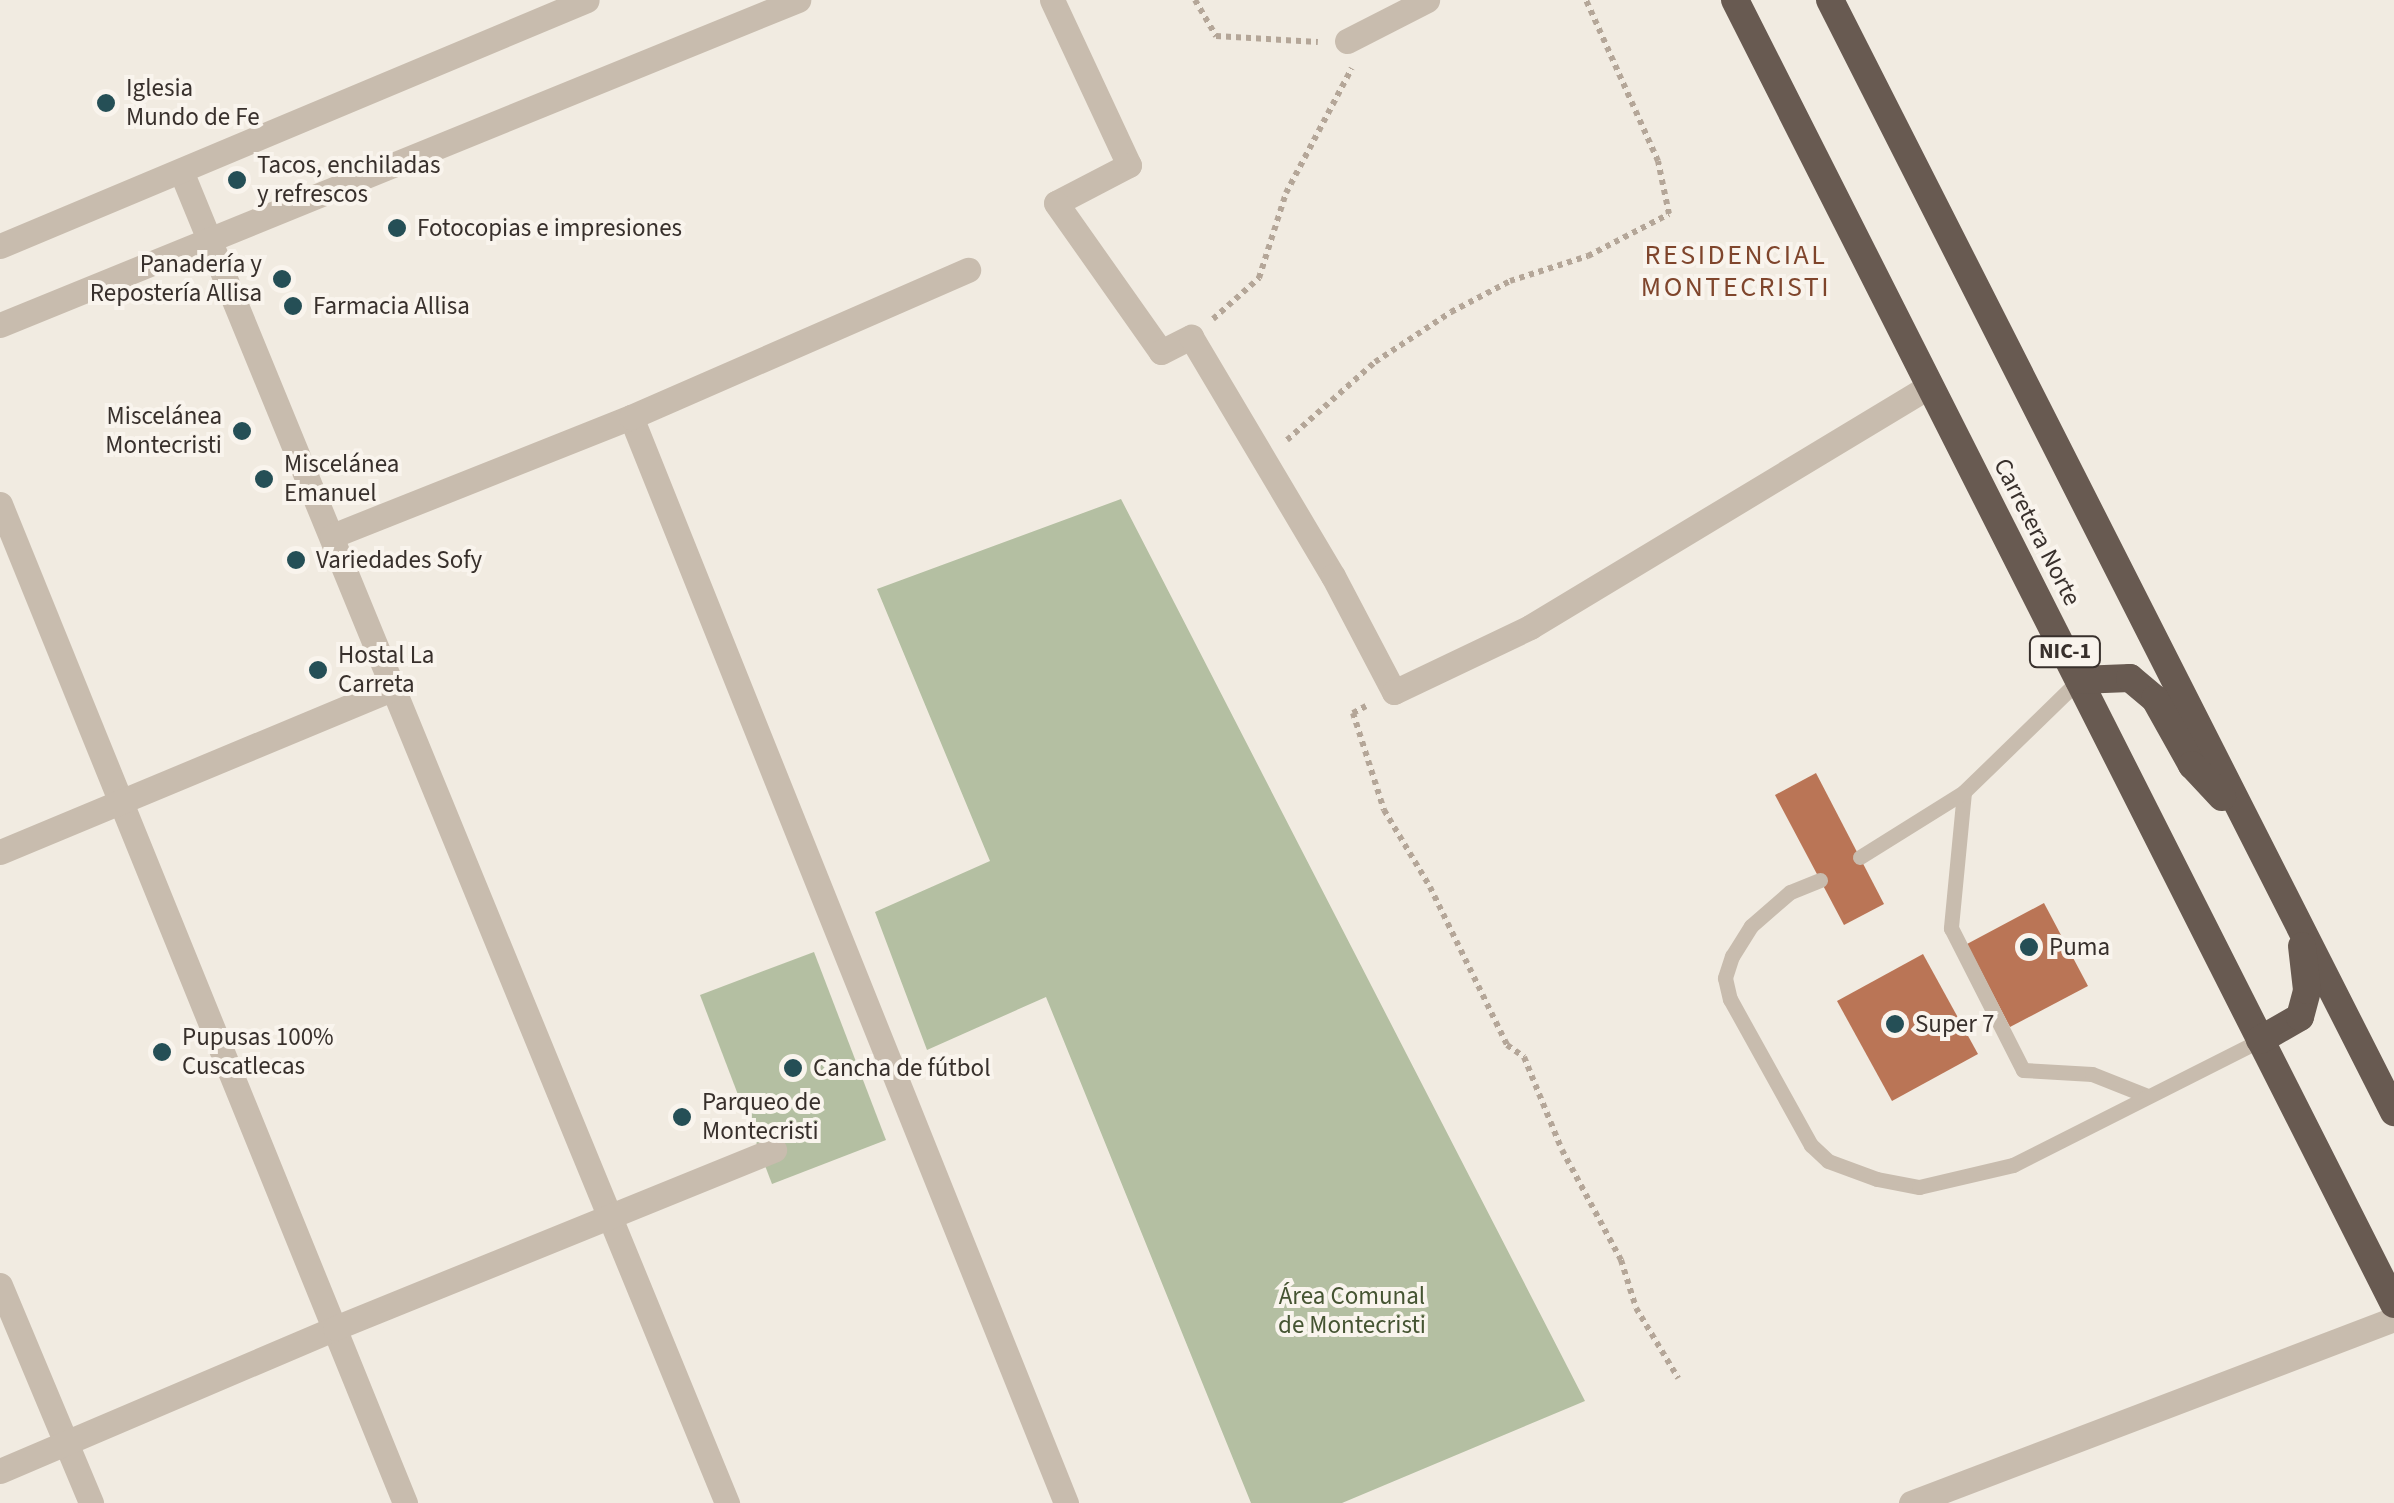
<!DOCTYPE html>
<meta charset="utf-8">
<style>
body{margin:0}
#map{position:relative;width:2394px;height:1503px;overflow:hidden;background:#f1ebe1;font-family:"Source Sans 3",sans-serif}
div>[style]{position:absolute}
.green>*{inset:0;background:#b4bfa2}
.building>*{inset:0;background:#ba7556}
.path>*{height:6px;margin-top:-3px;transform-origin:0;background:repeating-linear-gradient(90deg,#b4a698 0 5px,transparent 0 10px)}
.service>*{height:15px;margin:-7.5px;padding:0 7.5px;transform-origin:7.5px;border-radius:7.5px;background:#c8bcae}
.minor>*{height:25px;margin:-12.5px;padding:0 12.5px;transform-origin:12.5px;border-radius:12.5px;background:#c8bcae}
.trunk>*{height:28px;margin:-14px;padding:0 14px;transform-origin:14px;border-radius:14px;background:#685a51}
.dots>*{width:28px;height:28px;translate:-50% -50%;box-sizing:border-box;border:5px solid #f9f4ed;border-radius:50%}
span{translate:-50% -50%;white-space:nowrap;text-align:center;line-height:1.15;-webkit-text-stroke:8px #f9f4ed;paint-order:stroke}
.shield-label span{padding:2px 8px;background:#f9f4ed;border:2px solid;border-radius:8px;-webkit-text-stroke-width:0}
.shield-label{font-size:22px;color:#38302c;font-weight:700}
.poi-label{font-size:25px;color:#38302c}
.left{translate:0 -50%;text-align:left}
.right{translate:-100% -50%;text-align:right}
.street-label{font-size:25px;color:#38302c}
.park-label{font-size:25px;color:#455432}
.neighbourhood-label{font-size:28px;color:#7f452c;letter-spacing:2.5px}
</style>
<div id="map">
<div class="green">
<i style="clip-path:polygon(1121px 499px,1585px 1401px,1342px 1503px,1251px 1503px,1046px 997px,927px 1050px,875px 912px,990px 861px,877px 589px)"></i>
<i style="clip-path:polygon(814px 952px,886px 1140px,772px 1184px,700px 995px)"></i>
</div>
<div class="building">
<i style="clip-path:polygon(1816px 773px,1884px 904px,1844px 925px,1775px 795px)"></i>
<i style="clip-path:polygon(2044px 903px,2088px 986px,2010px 1027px,1967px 944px)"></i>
<i style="clip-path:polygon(1923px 954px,1978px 1054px,1892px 1101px,1837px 1001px)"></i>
</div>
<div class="path">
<i style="left:1195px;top:0;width:42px;rotate:59.7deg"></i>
<i style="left:1216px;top:36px;width:102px;rotate:3.4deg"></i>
<i style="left:1213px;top:319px;width:62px;rotate:-41.7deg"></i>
<i style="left:1259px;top:278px;width:89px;rotate:-72.4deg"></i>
<i style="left:1286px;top:193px;width:141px;rotate:-62.2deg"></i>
<i style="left:1287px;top:440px;width:118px;rotate:-41.6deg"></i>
<i style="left:1375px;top:362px;width:91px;rotate:-33.3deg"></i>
<i style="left:1451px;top:312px;width:67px;rotate:-27.7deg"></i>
<i style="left:1510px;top:281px;width:82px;rotate:-17.8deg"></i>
<i style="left:1588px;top:256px;width:91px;rotate:-27.4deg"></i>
<i style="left:1669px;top:214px;width:54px;rotate:-101.7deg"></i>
<i style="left:1658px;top:161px;width:176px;rotate:-114.1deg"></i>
<i style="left:1366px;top:706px;width:15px;rotate:152deg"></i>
<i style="left:1353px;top:713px;width:102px;rotate:72.3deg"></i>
<i style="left:1384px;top:810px;width:90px;rotate:59.1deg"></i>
<i style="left:1430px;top:887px;width:176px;rotate:64deg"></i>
<i style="left:1507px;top:1045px;width:21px;rotate:35deg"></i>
<i style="left:1524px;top:1057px;width:100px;rotate:67.8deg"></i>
<i style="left:1562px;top:1150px;width:125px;rotate:61.8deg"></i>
<i style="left:1621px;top:1260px;width:50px;rotate:72.6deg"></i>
<i style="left:1636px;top:1308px;width:82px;rotate:59deg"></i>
</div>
<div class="service">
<i style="left:2079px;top:680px;width:161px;rotate:135.8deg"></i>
<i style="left:1964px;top:792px;width:137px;rotate:95.5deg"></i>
<i style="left:1951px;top:928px;width:159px;rotate:63.1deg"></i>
<i style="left:2023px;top:1070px;width:69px;rotate:3.3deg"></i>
<i style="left:2092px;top:1074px;width:57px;rotate:21.6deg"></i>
<i style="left:1860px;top:857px;width:123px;rotate:-32deg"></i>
<i style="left:1820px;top:880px;width:32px;rotate:158deg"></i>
<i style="left:1790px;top:892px;width:52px;rotate:138.9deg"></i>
<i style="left:1751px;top:926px;width:36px;rotate:122deg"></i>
<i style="left:1732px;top:956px;width:23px;rotate:108deg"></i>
<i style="left:1725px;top:978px;width:22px;rotate:77deg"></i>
<i style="left:1730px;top:999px;width:167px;rotate:61deg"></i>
<i style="left:1811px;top:1145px;width:23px;rotate:43deg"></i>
<i style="left:1828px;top:1161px;width:52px;rotate:20.2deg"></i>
<i style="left:1877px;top:1179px;width:43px;rotate:10.8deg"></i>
<i style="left:1919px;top:1187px;width:97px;rotate:-13.2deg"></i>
<i style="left:2013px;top:1165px;width:277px;rotate:-26.8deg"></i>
</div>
<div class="minor">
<i style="left:1052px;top:0;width:182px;rotate:65deg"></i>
<i style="left:1129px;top:165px;width:82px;rotate:152.5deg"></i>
<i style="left:1056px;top:203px;width:182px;rotate:54.8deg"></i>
<i style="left:1161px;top:352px;width:34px;rotate:-27deg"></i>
<i style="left:1191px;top:337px;width:278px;rotate:59.3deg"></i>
<i style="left:1333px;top:576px;width:131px;rotate:62.3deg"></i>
<i style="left:1394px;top:692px;width:151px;rotate:-25.5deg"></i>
<i style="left:1530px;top:627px;width:467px;rotate:-31.1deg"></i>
<i style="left:1347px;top:41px;width:90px;rotate:-27.1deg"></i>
<i style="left:181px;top:171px;width:1440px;rotate:67.71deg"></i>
<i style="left:0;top:246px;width:636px;rotate:-22.74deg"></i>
<i style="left:0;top:325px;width:862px;rotate:-22.16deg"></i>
<i style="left:631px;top:417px;width:1170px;rotate:68.17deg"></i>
<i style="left:0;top:504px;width:1078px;rotate:67.93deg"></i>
<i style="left:332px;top:536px;width:322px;rotate:-21.7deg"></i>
<i style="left:631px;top:417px;width:368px;rotate:-23.6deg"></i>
<i style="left:0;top:852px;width:427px;rotate:-22.6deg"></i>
<i style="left:0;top:1285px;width:236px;rotate:67.3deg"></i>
<i style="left:0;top:1471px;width:364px;rotate:-23.1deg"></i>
<i style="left:335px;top:1328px;width:474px;rotate:-22.1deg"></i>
<i style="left:1911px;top:1503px;width:517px;rotate:-20.85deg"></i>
</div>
<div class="trunk">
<i style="left:1735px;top:0;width:1461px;rotate:63.19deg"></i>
<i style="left:1830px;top:0;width:1247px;rotate:63.11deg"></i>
<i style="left:2079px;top:680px;width:51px;rotate:-2.2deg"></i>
<i style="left:2130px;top:678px;width:33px;rotate:40deg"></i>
<i style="left:2155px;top:699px;width:76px;rotate:60.7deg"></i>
<i style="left:2192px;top:765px;width:44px;rotate:46.8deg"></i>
<i style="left:2260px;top:1040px;width:46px;rotate:-29.9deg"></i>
<i style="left:2300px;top:1017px;width:28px;rotate:-75deg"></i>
<i style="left:2307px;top:990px;width:44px;rotate:-96.5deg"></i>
</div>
<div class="dots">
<i style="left:106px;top:103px;background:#254f56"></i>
<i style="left:237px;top:180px;background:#254f56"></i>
<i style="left:397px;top:228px;background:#254f56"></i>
<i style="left:282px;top:279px;background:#254f56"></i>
<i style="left:293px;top:306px;background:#254f56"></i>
<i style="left:242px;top:431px;background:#254f56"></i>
<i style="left:264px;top:479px;background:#254f56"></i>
<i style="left:296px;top:560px;background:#254f56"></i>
<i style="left:318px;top:670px;background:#254f56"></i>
<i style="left:2029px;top:947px;background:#254f56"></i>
<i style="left:1895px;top:1024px;background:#254f56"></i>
<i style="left:162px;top:1052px;background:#254f56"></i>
<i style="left:793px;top:1068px;background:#254f56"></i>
<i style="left:682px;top:1117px;background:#254f56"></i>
</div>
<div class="shield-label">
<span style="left:2065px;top:652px">NIC-1</span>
</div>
<div class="poi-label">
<span class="left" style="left:126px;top:103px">Iglesia<br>Mundo de Fe</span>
<span class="left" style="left:257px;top:180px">Tacos, enchiladas<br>y refrescos</span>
<span class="left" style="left:417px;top:228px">Fotocopias e impresiones</span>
<span class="right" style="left:262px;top:279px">Panadería y<br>Repostería Allisa</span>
<span class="left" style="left:313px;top:306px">Farmacia Allisa</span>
<span class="right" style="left:222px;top:431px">Miscelánea<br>Montecristi</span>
<span class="left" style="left:284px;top:479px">Miscelánea<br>Emanuel</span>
<span class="left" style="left:316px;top:560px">Variedades Sofy</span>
<span class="left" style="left:338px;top:670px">Hostal La<br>Carreta</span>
<span class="left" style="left:2049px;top:947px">Puma</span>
<span class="left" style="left:1915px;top:1024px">Super 7</span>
<span class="left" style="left:182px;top:1052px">Pupusas 100%<br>Cuscatlecas</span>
<span class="left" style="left:813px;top:1068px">Cancha de fútbol</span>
<span class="left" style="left:702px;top:1117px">Parqueo de<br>Montecristi</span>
</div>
<div class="street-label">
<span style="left:2037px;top:532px;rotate:63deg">Carretera Norte</span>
</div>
<div class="park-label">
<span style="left:1352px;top:1311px">Área Comunal<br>de Montecristi</span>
</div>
<div class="neighbourhood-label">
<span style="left:1736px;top:271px">RESIDENCIAL<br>MONTECRISTI</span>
</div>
</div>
